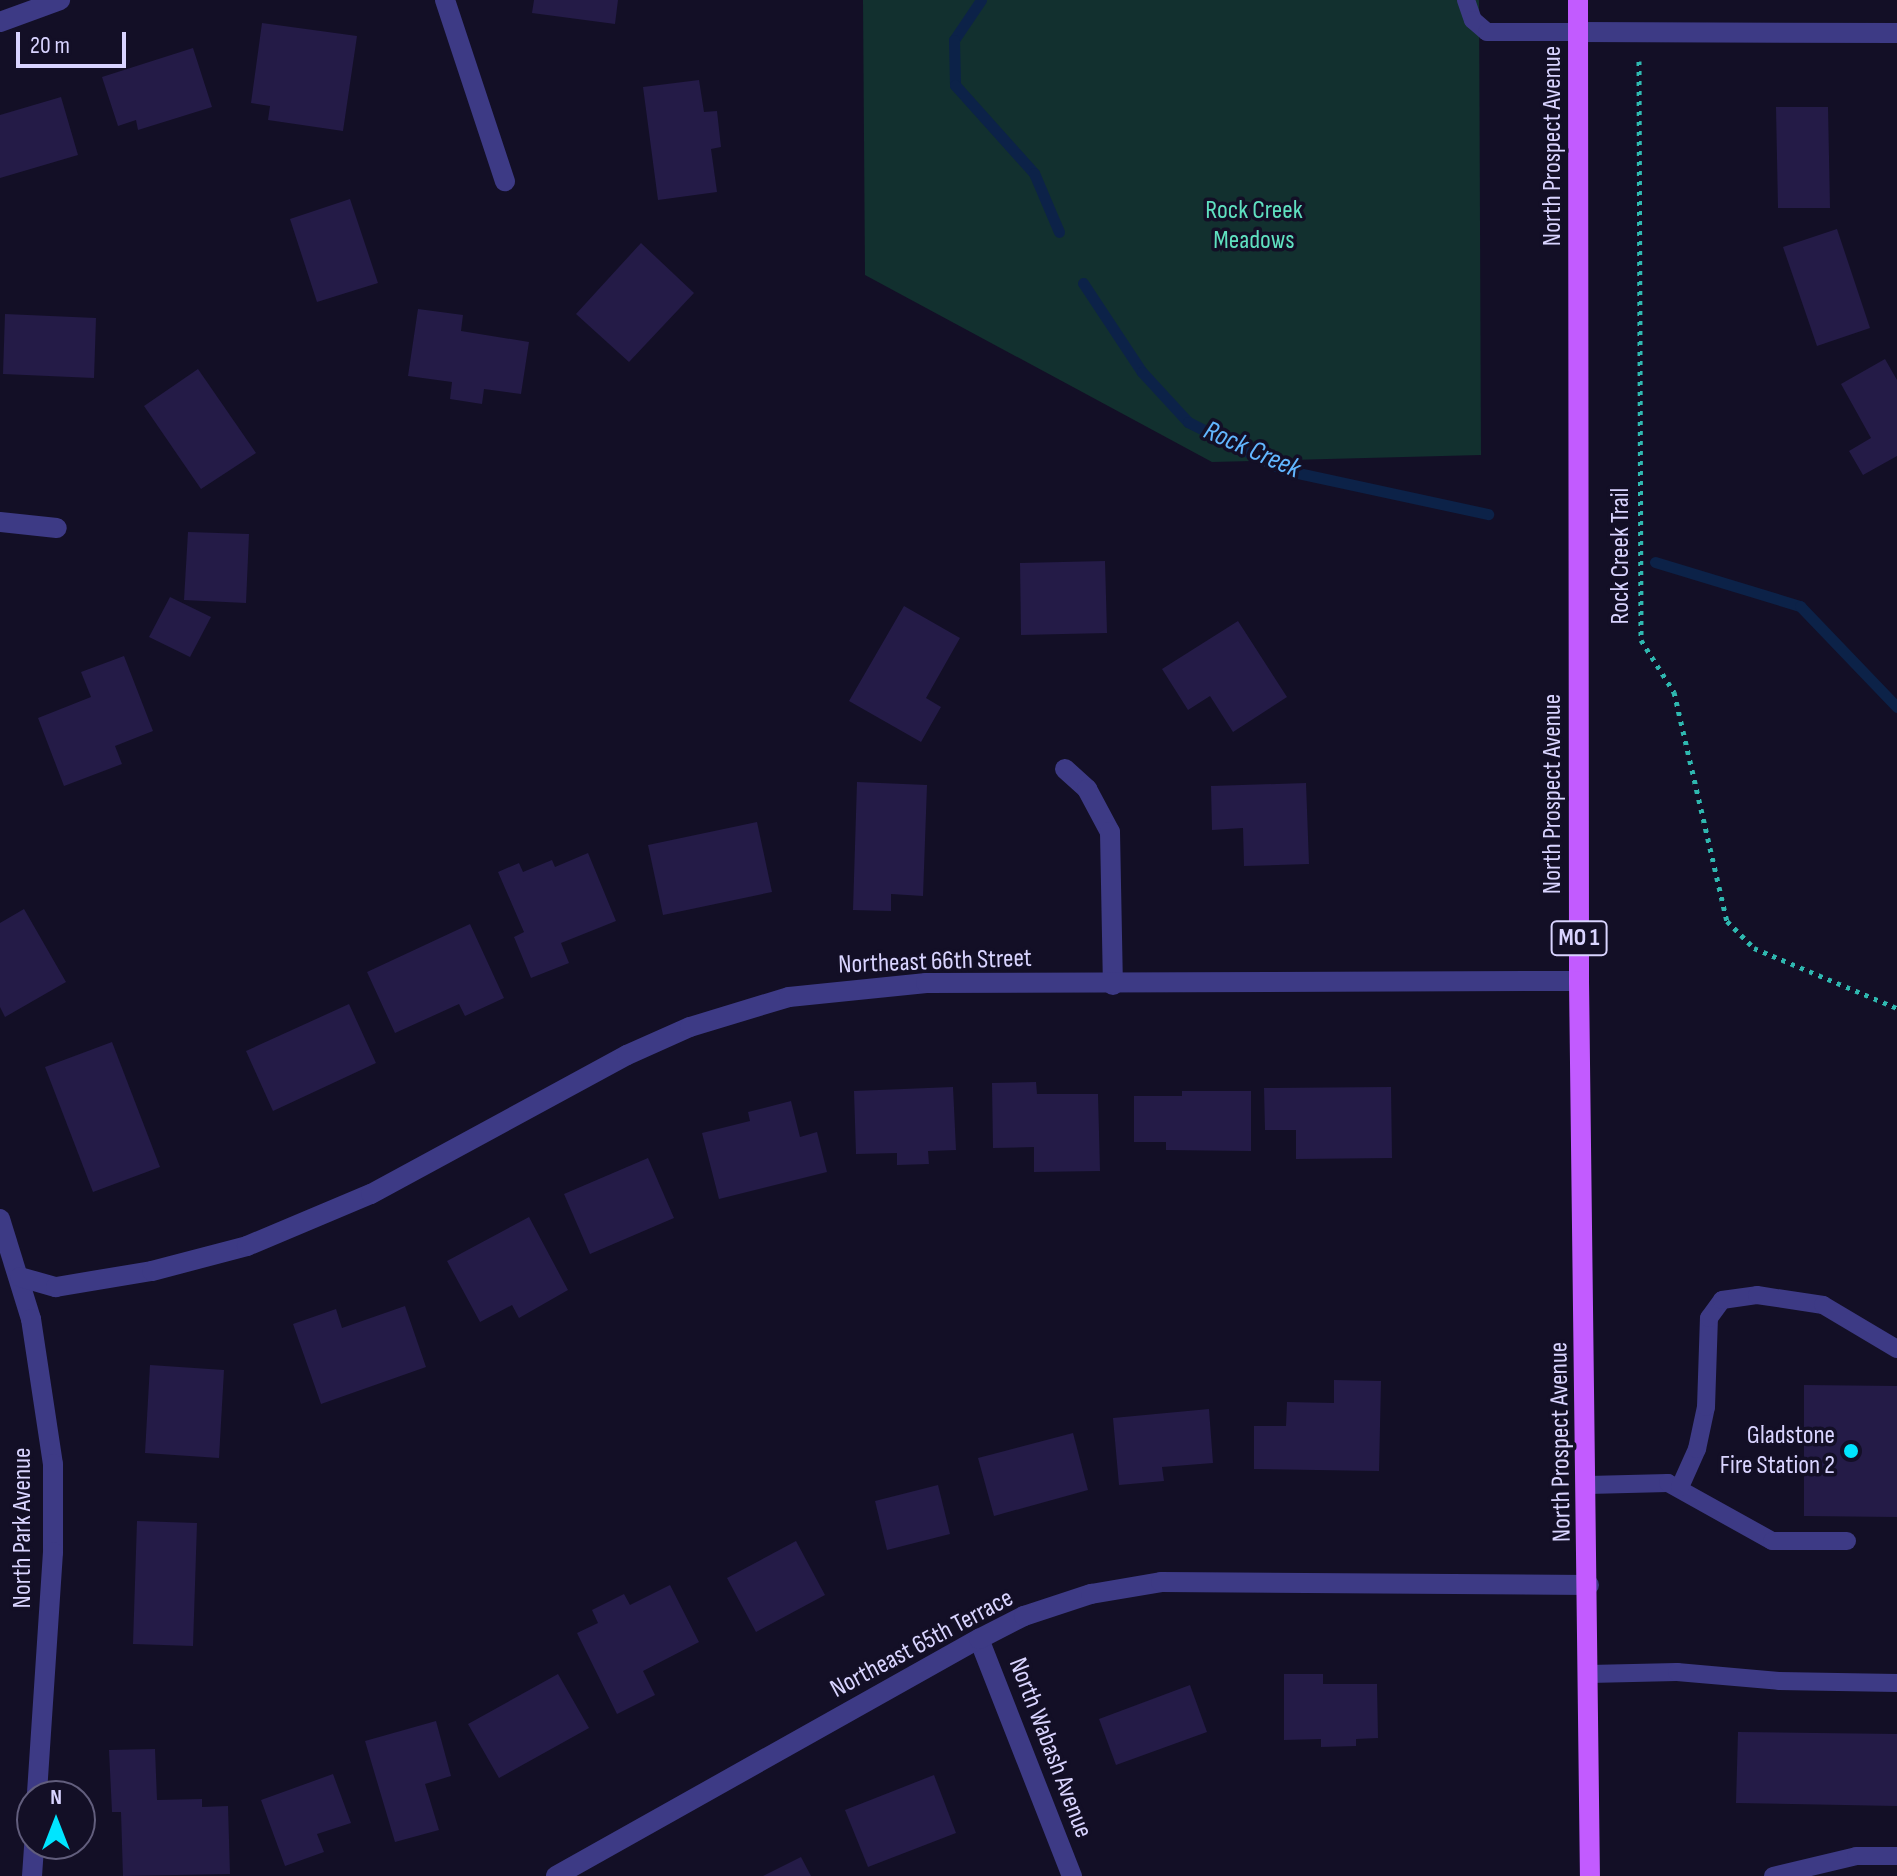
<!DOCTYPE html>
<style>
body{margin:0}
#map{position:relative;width:1897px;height:1876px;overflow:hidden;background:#130f26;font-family:"Sofia Sans Condensed",sans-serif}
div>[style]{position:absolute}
.green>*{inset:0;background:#12302f}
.stream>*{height:11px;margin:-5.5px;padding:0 5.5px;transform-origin:5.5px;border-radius:5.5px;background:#0c2248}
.building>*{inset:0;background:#241b47}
.path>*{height:5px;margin-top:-2.5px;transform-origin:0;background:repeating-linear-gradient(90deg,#2fb8b0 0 4px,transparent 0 10px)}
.service>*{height:18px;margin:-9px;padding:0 9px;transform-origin:9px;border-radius:9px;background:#3d3a85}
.minor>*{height:20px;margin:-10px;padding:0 10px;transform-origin:10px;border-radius:10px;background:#3d3a85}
.primary>*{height:20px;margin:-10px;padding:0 10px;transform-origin:10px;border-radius:10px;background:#c25bff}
.dots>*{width:22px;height:22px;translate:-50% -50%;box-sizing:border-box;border:4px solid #130f26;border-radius:50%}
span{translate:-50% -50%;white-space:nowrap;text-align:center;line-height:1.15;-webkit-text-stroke:7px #130f26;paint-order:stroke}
.shield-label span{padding:2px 6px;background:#130f26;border:2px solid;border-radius:6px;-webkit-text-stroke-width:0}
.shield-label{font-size:24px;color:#d9d4ff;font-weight:700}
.street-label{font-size:26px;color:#d9d4ff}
.park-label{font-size:26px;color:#5fe0c0}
.poi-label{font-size:26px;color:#d9d4ff}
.right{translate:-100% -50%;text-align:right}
.water-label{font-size:28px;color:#62b6ff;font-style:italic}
.north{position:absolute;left:16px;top:1780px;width:80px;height:80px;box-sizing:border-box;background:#130f26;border:2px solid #625e7d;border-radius:50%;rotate:0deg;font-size:22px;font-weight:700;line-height:32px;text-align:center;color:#d9d4ff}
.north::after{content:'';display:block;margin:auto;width:28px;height:36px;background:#00e5ff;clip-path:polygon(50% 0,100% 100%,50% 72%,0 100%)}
.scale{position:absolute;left:16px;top:32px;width:110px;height:36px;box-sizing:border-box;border:4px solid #d9d4ff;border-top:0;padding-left:10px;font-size:24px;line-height:28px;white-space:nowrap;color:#d9d4ff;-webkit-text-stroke:6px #130f26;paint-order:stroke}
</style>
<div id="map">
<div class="green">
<i style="clip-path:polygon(863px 0,1479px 0,1481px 455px,1212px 462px,865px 275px)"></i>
</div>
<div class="stream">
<i style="left:981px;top:0;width:48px;rotate:124deg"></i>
<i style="left:954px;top:40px;width:45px;rotate:88.7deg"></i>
<i style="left:955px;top:85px;width:118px;rotate:48.1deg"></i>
<i style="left:1034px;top:173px;width:64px;rotate:67deg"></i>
<i style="left:1083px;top:283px;width:107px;rotate:56.5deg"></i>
<i style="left:1142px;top:372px;width:68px;rotate:47.4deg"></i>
<i style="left:1188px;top:422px;width:107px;rotate:26.6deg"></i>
<i style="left:1284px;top:470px;width:209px;rotate:12.2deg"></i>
<i style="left:1655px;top:562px;width:152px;rotate:16.9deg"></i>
<i style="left:1800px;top:606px;width:140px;rotate:46.2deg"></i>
</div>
<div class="building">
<i style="clip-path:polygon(534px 0,618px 0,615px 24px,532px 13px)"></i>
<i style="clip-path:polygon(262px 23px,357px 36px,343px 131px,268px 120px,270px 106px,251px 103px)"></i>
<i style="clip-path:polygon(193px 48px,212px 107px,138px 130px,136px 120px,118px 126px,102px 77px)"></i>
<i style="clip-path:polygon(699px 80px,704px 112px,717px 111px,721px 147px,711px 149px,717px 192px,658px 200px,643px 87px)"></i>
<i style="clip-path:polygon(61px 97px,78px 155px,0 178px,0 115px)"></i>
<i style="clip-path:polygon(1776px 107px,1828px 107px,1830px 208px,1778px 208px)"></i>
<i style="clip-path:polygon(350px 199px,378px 283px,317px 302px,290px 219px)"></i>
<i style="clip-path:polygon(1837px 229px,1870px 328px,1817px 346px,1783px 247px)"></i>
<i style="clip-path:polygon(641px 243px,694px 293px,629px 362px,576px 314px)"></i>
<i style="clip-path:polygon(418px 309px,463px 315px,461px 331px,529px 342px,521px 394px,484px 389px,482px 404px,450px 399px,452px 382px,408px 376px)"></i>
<i style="clip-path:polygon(5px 314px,96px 318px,94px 378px,3px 374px)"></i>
<i style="clip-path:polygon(1885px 359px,1897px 380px,1897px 456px,1863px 475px,1849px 451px,1871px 438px,1841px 384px)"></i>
<i style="clip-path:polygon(198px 369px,256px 453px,201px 489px,144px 406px)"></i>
<i style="clip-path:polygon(188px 532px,249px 534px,246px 603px,184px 600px)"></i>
<i style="clip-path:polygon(1105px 561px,1107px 633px,1021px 635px,1020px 563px)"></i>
<i style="clip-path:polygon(170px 597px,211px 617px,190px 657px,149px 637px)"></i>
<i style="clip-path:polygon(904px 606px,960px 638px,926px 698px,941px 707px,921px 742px,849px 701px)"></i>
<i style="clip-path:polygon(1238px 621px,1287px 697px,1233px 732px,1210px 696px,1188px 710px,1162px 669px)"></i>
<i style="clip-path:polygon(124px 656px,153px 731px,115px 746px,122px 764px,64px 786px,38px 718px,91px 697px,81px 672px)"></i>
<i style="clip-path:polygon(857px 782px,927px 785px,923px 896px,891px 894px,891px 911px,853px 910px)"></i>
<i style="clip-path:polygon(1306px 783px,1309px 864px,1244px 866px,1243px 828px,1212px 830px,1211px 786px)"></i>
<i style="clip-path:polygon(757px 822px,772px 892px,663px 915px,648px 845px)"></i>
<i style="clip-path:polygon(588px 853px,616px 921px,561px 943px,569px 963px,531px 978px,514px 937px,524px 932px,498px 872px,519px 863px,523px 872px,552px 860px,555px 867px)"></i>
<i style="clip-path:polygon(24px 909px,66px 982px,5px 1017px,0 1007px,0 923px)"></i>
<i style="clip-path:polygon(470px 924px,504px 998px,465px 1016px,459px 1004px,395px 1033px,367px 972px)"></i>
<i style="clip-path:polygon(349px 1004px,376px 1063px,273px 1111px,246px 1051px)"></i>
<i style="clip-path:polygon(112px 1042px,160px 1167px,93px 1192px,45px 1067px)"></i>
<i style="clip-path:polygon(1036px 1082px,1037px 1094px,1098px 1094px,1100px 1171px,1034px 1172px,1034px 1147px,993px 1148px,992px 1083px)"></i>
<i style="clip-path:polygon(953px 1087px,956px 1150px,928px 1151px,929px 1164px,897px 1165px,897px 1153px,856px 1154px,854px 1091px)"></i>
<i style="clip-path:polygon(1391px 1087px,1392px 1158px,1296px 1159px,1296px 1130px,1265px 1130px,1264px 1088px)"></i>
<i style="clip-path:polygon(1182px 1091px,1251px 1091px,1251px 1151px,1166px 1150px,1166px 1142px,1134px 1142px,1134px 1096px,1182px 1096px)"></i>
<i style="clip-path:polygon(791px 1101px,800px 1137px,817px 1132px,827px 1172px,719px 1199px,702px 1133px,750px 1121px,748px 1112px)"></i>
<i style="clip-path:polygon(648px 1158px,674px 1218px,590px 1254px,564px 1194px)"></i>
<i style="clip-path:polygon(529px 1217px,568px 1290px,519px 1318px,512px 1305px,480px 1322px,447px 1261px)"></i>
<i style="clip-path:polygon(405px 1306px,426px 1367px,321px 1404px,293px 1324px,336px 1309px,342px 1328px)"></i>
<i style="clip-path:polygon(150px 1365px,224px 1370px,219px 1458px,145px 1453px)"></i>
<i style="clip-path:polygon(1334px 1380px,1381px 1381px,1379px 1471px,1254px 1469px,1254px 1426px,1286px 1426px,1287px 1402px,1334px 1403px)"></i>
<i style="clip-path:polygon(1804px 1385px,1897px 1386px,1897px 1517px,1804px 1516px)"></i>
<i style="clip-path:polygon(1209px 1409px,1213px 1463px,1162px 1467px,1164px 1481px,1119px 1485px,1113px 1418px)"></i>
<i style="clip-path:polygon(1073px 1433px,1088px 1490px,994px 1516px,978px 1458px)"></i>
<i style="clip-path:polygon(938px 1485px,950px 1534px,887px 1550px,875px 1501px)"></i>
<i style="clip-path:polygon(137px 1521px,197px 1523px,193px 1646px,133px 1644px)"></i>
<i style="clip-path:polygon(796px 1541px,825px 1595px,756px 1632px,727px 1578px)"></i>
<i style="clip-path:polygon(670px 1585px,699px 1642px,643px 1671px,655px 1695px,617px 1714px,577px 1633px,598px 1623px,592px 1610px,624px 1594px,630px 1605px)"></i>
<i style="clip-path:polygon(558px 1674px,589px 1728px,499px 1778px,468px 1724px)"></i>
<i style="clip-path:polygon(1284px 1674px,1323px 1674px,1323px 1684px,1377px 1684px,1378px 1738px,1356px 1739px,1356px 1746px,1321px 1747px,1321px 1739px,1284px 1740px)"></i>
<i style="clip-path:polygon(1190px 1685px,1207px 1732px,1116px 1765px,1099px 1719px)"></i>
<i style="clip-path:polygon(436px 1721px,451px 1776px,425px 1784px,439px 1830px,395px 1842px,365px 1741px)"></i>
<i style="clip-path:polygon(1738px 1732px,1897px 1734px,1897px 1806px,1736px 1803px)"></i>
<i style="clip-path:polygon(155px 1749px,157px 1800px,202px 1799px,202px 1807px,228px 1806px,230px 1874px,123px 1876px,121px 1812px,112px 1812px,109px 1750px)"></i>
<i style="clip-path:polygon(333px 1774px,351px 1823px,317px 1834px,324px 1852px,285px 1866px,261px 1800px)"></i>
<i style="clip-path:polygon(934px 1775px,956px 1833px,868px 1867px,845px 1810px)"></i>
<i style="clip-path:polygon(801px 1857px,811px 1876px,763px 1876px)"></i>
</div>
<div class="path">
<i style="left:1639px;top:61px;width:579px;rotate:89.8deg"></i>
<i style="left:1641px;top:640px;width:62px;rotate:57.6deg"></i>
<i style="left:1674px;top:692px;width:235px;rotate:77deg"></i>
<i style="left:1727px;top:921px;width:38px;rotate:45deg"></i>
<i style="left:1754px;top:948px;width:155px;rotate:22.8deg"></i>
</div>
<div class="service">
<i style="left:1466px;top:0;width:21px;rotate:71deg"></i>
<i style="left:1473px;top:20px;width:18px;rotate:41deg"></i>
<i style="left:1487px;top:32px;width:91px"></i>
<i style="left:1588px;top:1485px;width:80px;rotate:-1.4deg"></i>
<i style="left:1668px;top:1483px;width:119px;rotate:29.1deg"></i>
<i style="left:1772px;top:1541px;width:75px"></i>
<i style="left:1680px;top:1487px;width:42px;rotate:-65.9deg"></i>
<i style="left:1697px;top:1449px;width:43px;rotate:-77.9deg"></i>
<i style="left:1706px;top:1407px;width:89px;rotate:-88.1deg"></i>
<i style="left:1709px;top:1318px;width:22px;rotate:-54deg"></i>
<i style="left:1722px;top:1300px;width:35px;rotate:-8deg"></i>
<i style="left:1757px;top:1295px;width:67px;rotate:8.6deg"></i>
<i style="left:1823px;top:1305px;width:86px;rotate:30.7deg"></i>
<i style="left:1589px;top:1674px;width:88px;rotate:-1.3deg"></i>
<i style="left:1677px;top:1672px;width:102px;rotate:5deg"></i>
<i style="left:1779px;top:1681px;width:118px;rotate:1deg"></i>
<i style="left:1773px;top:1876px;width:85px;rotate:-13.5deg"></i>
<i style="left:1856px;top:1856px;width:41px"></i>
</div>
<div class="minor">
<i style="left:445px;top:0;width:191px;rotate:71.7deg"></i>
<i style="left:0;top:22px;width:64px;rotate:-20.1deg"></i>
<i style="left:1578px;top:32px;width:319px;rotate:0.2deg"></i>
<i style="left:0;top:522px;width:57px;rotate:6deg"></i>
<i style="left:1065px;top:769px;width:30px;rotate:42deg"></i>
<i style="left:1087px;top:789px;width:49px;rotate:61.9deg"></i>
<i style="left:1110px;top:832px;width:153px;rotate:88.9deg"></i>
<i style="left:0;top:1219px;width:105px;rotate:72.8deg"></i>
<i style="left:31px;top:1319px;width:147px;rotate:81.4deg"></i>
<i style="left:53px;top:1464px;width:88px;rotate:90deg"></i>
<i style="left:53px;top:1552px;width:245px;rotate:93.8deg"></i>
<i style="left:20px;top:1277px;width:37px;rotate:16deg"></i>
<i style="left:56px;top:1287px;width:97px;rotate:-9.5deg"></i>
<i style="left:152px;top:1271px;width:98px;rotate:-14.7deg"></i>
<i style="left:247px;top:1246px;width:134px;rotate:-22.8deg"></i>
<i style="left:371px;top:1194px;width:291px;rotate:-28.5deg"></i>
<i style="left:627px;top:1055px;width:69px;rotate:-24deg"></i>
<i style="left:690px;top:1027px;width:103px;rotate:-16.9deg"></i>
<i style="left:789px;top:997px;width:138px;rotate:-5.8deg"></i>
<i style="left:926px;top:983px;width:653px;rotate:-0.18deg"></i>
<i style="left:979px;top:1639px;width:255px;rotate:68.6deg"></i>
<i style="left:32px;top:1876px;width:32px;rotate:-86deg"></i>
<i style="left:556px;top:1876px;width:485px;rotate:-29.3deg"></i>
<i style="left:979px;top:1639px;width:51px;rotate:-27.1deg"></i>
<i style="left:1024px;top:1616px;width:71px;rotate:-18.2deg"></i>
<i style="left:1091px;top:1594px;width:71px;rotate:-9.7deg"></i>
<i style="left:1161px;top:1582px;width:428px;rotate:0.4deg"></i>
</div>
<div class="primary">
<i style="left:1578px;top:0;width:981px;rotate:89.94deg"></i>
<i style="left:1579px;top:981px;width:895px;rotate:89.3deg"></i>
</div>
<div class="dots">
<i style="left:1851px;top:1451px;background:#00e5ff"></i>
</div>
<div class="shield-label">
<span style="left:1579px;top:938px">MO 1</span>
</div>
<div class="street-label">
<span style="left:1553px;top:146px;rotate:-90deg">North Prospect Avenue</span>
<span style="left:1621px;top:556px;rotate:-90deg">Rock Creek Trail</span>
<span style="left:1553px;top:794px;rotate:-90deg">North Prospect Avenue</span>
<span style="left:935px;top:962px;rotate:-2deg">Northeast 66th Street</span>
<span style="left:1561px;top:1442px;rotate:-91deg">North Prospect Avenue</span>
<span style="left:23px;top:1528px;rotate:-90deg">North Park Avenue</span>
<span style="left:922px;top:1644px;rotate:-28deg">Northeast 65th Terrace</span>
<span style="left:1050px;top:1748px;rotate:69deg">North Wabash Avenue</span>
</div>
<div class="park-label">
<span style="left:1254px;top:226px">Rock Creek<br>Meadows</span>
</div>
<div class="poi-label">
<span class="right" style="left:1835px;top:1451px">Gladstone<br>Fire Station 2</span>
</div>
<div class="water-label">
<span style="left:1252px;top:450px;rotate:24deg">Rock Creek</span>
</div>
<div class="north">N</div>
<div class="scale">20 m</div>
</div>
